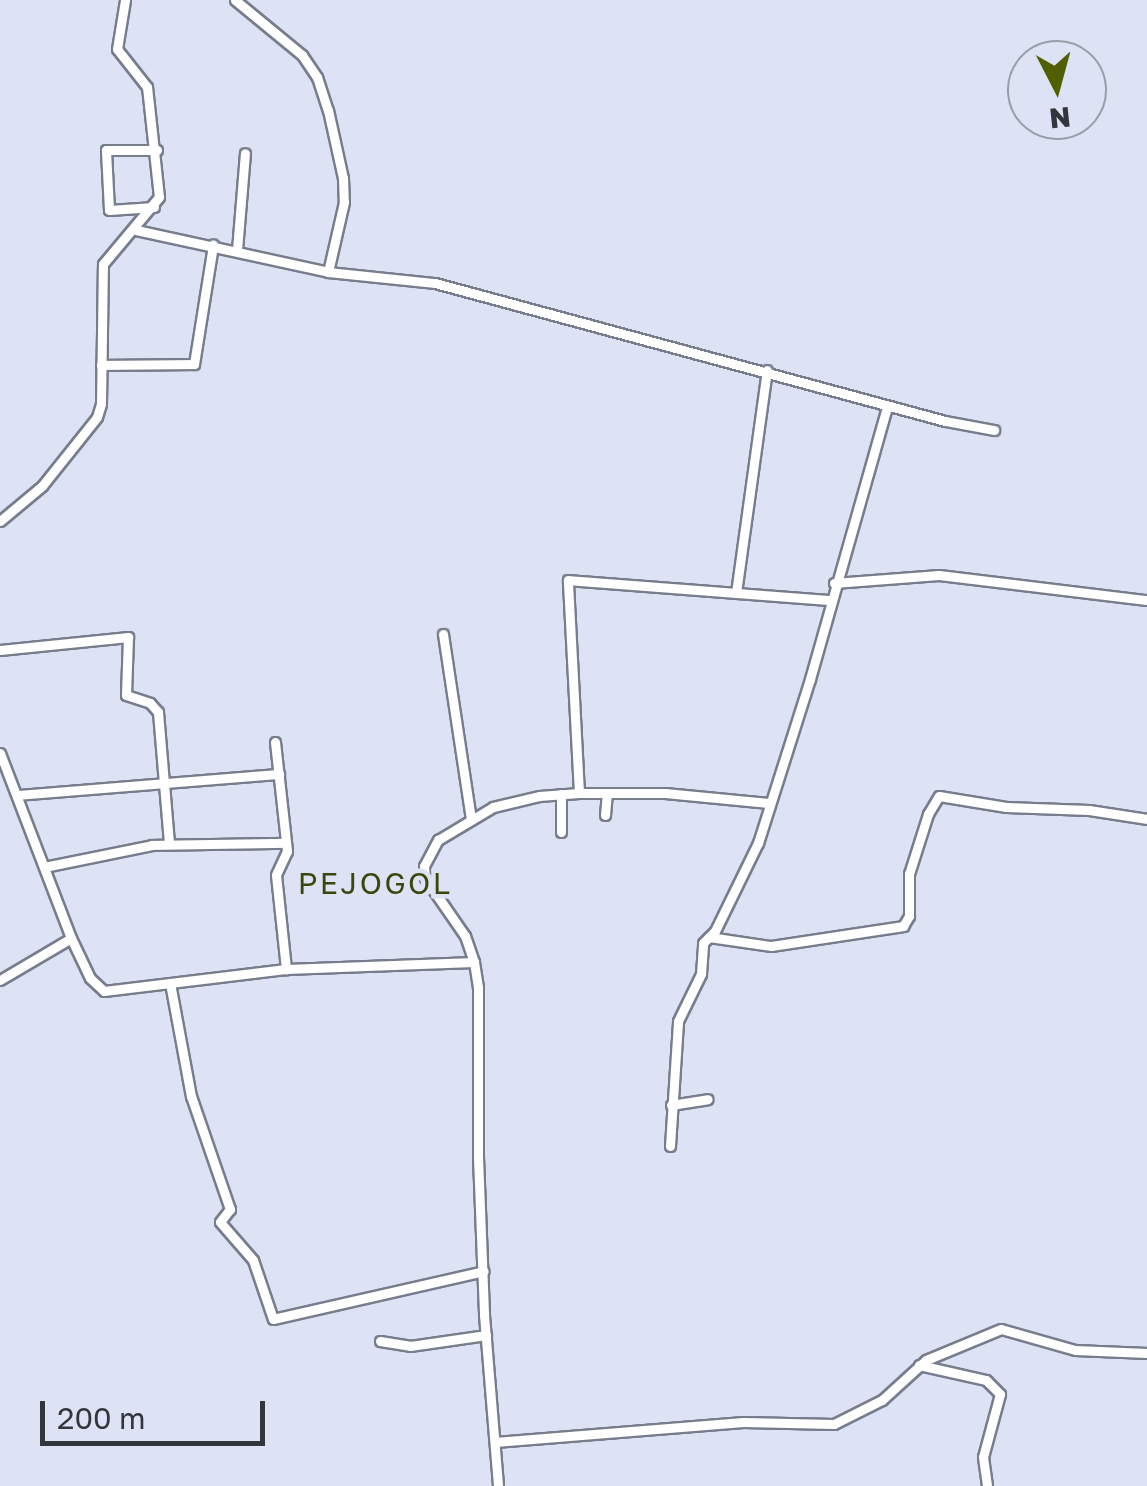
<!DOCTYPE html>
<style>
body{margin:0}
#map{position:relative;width:1147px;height:1486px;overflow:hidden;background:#dde3f4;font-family:"Golos Text",sans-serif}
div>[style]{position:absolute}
.roads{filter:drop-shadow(2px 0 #787d8c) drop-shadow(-2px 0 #787d8c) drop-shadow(0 2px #787d8c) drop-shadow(0 -2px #787d8c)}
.minor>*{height:9px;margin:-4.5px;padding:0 4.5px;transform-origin:4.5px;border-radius:4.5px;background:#fff}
span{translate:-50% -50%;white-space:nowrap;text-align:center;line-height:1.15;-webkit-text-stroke:9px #dde3f4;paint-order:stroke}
.quarter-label{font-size:30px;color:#3a460c;letter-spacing:2.5px}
.north{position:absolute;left:1007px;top:40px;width:100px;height:100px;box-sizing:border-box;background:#dde3f4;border:2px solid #999daa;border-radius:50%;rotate:174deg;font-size:28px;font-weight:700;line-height:40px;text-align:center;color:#33353c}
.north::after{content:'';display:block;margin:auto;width:35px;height:45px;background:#4f5f02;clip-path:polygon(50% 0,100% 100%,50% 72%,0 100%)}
.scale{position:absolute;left:40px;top:1401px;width:225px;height:45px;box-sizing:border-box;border:5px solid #33353c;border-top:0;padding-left:12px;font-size:30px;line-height:35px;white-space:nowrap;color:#33353c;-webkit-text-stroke:8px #dde3f4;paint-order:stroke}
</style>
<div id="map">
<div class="roads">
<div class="minor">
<i style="left:235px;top:0;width:87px;rotate:39.4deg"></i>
<i style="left:302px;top:55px;width:27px;rotate:56deg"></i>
<i style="left:317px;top:77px;width:35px;rotate:72deg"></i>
<i style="left:328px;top:110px;width:70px;rotate:77.6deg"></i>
<i style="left:343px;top:178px;width:24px;rotate:88deg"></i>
<i style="left:344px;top:202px;width:72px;rotate:102.9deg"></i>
<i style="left:154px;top:207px;width:45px;rotate:176.2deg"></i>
<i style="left:109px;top:210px;width:60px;rotate:-92.9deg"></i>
<i style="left:106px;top:150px;width:51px"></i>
<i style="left:136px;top:230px;width:197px;rotate:12.3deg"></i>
<i style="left:328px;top:272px;width:108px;rotate:5.9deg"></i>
<i style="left:435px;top:283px;width:528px;rotate:15.14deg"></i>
<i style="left:945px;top:421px;width:50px;rotate:10.4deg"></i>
<i style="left:237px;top:250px;width:97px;rotate:-85.3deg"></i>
<i style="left:101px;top:365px;width:93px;rotate:-0.6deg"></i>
<i style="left:194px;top:364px;width:121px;rotate:-80.9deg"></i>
<i style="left:0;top:521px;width:55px;rotate:-39.8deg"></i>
<i style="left:42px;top:486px;width:88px;rotate:-51.4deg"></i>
<i style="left:97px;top:417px;width:14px;rotate:-73deg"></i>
<i style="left:101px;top:404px;width:140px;rotate:-89.2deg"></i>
<i style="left:103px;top:264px;width:87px;rotate:-50.1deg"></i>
<i style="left:159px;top:197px;width:111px;rotate:-96.2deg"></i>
<i style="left:147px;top:87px;width:48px;rotate:-128.3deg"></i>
<i style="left:117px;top:49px;width:50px;rotate:-80.7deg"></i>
<i style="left:834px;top:583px;width:105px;rotate:-4.4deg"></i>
<i style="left:939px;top:575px;width:209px;rotate:6.9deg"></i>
<i style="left:736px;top:593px;width:225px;rotate:-82.1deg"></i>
<i style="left:443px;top:634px;width:187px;rotate:81.4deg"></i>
<i style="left:0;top:650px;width:129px;rotate:-5.8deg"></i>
<i style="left:128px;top:637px;width:58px;rotate:92deg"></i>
<i style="left:126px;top:695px;width:25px;rotate:18deg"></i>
<i style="left:150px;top:703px;width:12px;rotate:48deg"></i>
<i style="left:158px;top:712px;width:132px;rotate:85.2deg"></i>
<i style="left:275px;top:742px;width:110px;rotate:83.7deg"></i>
<i style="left:287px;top:851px;width:26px;rotate:115deg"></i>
<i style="left:276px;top:875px;width:95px;rotate:83.9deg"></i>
<i style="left:0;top:753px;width:198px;rotate:69deg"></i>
<i style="left:71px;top:938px;width:44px;rotate:64.6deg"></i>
<i style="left:90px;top:978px;width:19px;rotate:43deg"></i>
<i style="left:104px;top:991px;width:183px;rotate:-6.9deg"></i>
<i style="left:286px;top:969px;width:188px;rotate:-2.1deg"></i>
<i style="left:474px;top:962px;width:25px;rotate:81deg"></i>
<i style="left:478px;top:987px;width:170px;rotate:90deg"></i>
<i style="left:478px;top:1157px;width:158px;rotate:87.8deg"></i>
<i style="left:484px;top:1315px;width:172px;rotate:85.3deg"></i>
<i style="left:579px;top:793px;width:213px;rotate:-93deg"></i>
<i style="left:568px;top:580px;width:263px;rotate:4.4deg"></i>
<i style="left:17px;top:795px;width:263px;rotate:-4.6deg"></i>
<i style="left:605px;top:815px;width:21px;rotate:-85deg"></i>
<i style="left:561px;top:832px;width:38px;rotate:-90deg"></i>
<i style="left:44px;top:867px;width:110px;rotate:-11.5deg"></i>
<i style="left:152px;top:845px;width:133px;rotate:-0.9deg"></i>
<i style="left:709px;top:937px;width:63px;rotate:8.3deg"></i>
<i style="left:771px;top:946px;width:134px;rotate:-8.6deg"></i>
<i style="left:903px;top:926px;width:12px;rotate:-59deg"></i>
<i style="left:909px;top:916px;width:42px;rotate:-90deg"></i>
<i style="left:909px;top:874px;width:63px;rotate:-72.4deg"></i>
<i style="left:928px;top:814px;width:21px;rotate:-59deg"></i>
<i style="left:939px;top:796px;width:68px;rotate:9.3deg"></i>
<i style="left:1006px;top:807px;width:83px;rotate:2.1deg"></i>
<i style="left:1089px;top:810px;width:59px;rotate:8.8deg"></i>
<i style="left:474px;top:962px;width:28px;rotate:-109deg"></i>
<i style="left:465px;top:936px;width:70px;rotate:-124.6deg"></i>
<i style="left:425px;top:878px;width:12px;rotate:-95deg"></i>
<i style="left:424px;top:866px;width:30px;rotate:-62deg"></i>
<i style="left:438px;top:840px;width:64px;rotate:-31deg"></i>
<i style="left:493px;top:807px;width:47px;rotate:-13.4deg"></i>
<i style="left:539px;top:796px;width:40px;rotate:-4.3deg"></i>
<i style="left:579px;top:793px;width:86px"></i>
<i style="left:665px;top:793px;width:104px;rotate:5.5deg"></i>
<i style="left:0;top:980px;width:82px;rotate:-30.6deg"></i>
<i style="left:170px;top:983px;width:115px;rotate:79.5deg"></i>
<i style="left:191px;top:1096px;width:120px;rotate:71deg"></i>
<i style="left:230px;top:1209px;width:16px;rotate:128deg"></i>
<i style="left:220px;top:1222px;width:50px;rotate:49deg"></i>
<i style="left:253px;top:1260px;width:62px;rotate:71.3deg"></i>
<i style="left:273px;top:1319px;width:216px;rotate:-12.8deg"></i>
<i style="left:671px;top:1105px;width:37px;rotate:-9deg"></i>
<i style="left:670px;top:1146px;width:125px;rotate:-86.3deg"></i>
<i style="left:678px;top:1021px;width:52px;rotate:-63.9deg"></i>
<i style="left:701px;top:974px;width:31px;rotate:-86deg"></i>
<i style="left:703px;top:943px;width:17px;rotate:-45deg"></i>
<i style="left:715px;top:931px;width:98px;rotate:-64deg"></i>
<i style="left:758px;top:843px;width:172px;rotate:-72.4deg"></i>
<i style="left:810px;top:679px;width:284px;rotate:-74.2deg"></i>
<i style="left:380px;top:1341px;width:30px;rotate:9deg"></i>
<i style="left:410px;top:1346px;width:77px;rotate:-8.2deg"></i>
<i style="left:919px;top:1365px;width:69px;rotate:12.6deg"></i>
<i style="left:986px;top:1380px;width:20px;rotate:45deg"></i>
<i style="left:1000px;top:1394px;width:65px;rotate:105.1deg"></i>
<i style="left:983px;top:1457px;width:29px;rotate:82deg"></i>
<i style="left:495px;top:1442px;width:249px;rotate:-4.6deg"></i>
<i style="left:743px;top:1422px;width:91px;rotate:1.3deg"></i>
<i style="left:834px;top:1424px;width:54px;rotate:-26.6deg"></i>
<i style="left:882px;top:1400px;width:59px;rotate:-42.3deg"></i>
<i style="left:926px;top:1360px;width:81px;rotate:-22.5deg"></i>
<i style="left:1001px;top:1329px;width:77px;rotate:15.8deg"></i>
<i style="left:1075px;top:1350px;width:72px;rotate:2.4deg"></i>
</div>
</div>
<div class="quarter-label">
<span style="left:375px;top:883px">PEJOGOL</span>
</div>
<div class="north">N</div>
<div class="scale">200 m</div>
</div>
